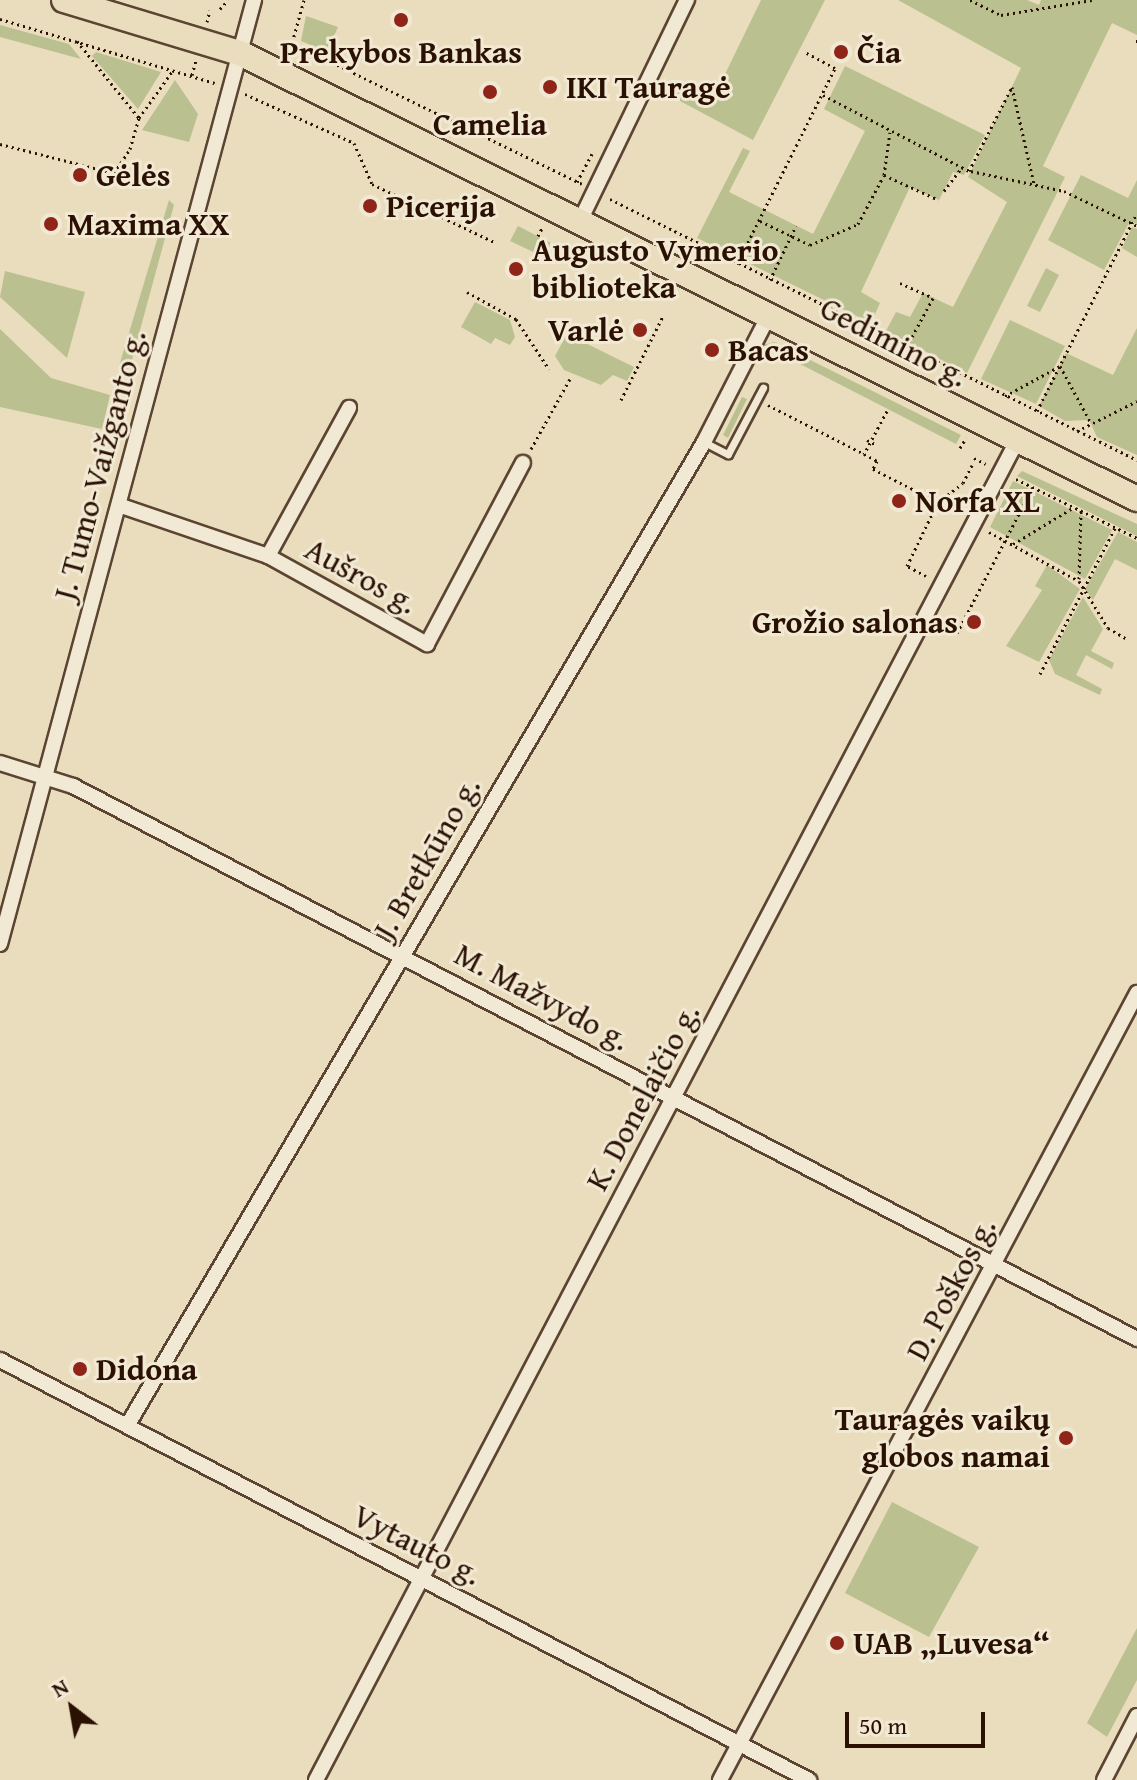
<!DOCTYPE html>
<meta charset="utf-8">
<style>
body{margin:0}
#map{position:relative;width:1137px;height:1780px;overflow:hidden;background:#eaddbd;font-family:"Gentium Book Plus",serif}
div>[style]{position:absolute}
.green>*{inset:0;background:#bac08f}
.path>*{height:3px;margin-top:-1.5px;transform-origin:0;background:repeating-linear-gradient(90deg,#2b1102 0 2px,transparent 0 6px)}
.roads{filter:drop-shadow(2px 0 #5b4431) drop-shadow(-2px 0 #5b4431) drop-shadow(0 2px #5b4431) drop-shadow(0 -2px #5b4431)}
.service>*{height:7px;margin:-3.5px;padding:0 3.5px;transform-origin:3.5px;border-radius:3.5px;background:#f1e9d4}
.minor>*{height:14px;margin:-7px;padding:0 7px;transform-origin:7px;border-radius:7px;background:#f1e9d4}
.primary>*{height:24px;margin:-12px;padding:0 12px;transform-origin:12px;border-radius:12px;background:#eaddbd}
.dots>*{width:22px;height:22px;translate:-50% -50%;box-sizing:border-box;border:4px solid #f1e9d4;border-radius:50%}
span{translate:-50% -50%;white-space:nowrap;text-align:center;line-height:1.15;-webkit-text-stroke:6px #f1e9d4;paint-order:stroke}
.poi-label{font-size:32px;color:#2b1102;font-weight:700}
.left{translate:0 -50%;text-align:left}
.right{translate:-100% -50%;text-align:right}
.street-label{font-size:32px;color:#2b1102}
.north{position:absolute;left:32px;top:1668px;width:80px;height:80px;-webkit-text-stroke:6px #f1e9d4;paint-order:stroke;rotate:329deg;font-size:22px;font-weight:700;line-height:32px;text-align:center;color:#2b1102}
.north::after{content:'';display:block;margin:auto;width:28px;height:36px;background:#2b1102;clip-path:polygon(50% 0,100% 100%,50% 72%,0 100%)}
.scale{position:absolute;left:845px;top:1712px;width:140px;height:36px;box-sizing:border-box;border:4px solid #2b1102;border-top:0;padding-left:10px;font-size:24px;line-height:28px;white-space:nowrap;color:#2b1102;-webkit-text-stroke:6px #f1e9d4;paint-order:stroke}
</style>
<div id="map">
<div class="green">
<i style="clip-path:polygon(761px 0,825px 0,753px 140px,665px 93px,670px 83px,711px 103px)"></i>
<i style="clip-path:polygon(898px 0,1027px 0,1039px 5px,1041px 0,1137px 0,1137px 35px,1112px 23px,1043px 166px,1065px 177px,967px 373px,886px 331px,896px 312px,910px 317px,923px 293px,953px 307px,1007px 202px,968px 177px,1021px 68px)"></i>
<i style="clip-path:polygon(306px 16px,338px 27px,327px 52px,301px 41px)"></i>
<i style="clip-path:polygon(0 25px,69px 44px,81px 59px,0 37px)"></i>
<i style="clip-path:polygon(96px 52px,161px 72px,138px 109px,92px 56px)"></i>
<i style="clip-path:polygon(845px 66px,985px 135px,964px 175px,953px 172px,939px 200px,910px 187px,861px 292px,880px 303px,871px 323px,697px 238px,743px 148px,750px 151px,729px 192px,813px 234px,865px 131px,824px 109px)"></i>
<i style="clip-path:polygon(175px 80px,198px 114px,189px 142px,142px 130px)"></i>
<i style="clip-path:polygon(1081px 175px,1128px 198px,1137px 180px,1137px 224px,1130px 221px,1104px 270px,1048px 240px)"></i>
<i style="clip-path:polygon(169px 200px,174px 205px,130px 367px,124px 371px,119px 366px)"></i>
<i style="clip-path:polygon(518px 226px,551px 243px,544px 257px,510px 241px)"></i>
<i style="clip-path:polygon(1132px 227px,1137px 229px,1137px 257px,1122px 248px)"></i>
<i style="clip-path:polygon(1046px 268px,1059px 275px,1040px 312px,1027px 306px)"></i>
<i style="clip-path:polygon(5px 271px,85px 292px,67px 358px,0 297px)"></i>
<i style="clip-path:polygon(475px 302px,510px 320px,515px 337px,510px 345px,495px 338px,491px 344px,461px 327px)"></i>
<i style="clip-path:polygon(1010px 320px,1065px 346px,1036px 404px,981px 379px)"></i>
<i style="clip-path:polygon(1137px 328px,1137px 455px,1097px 437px,1089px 420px,1065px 421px,1039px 406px,1066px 353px,1113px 375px)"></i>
<i style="clip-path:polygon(0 329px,51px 378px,110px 395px,102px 429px,0 407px)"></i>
<i style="clip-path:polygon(567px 334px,634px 367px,627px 381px,613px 375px,601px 385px,564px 370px,555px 356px)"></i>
<i style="clip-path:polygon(774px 342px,961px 435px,956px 444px,763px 345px)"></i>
<i style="clip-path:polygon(742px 397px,747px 399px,728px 438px,723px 435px)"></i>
<i style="clip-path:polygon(1022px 471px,1137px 524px,1137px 536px,1017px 476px)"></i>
<i style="clip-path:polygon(1013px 481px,1112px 530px,1085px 579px,990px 527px)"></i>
<i style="clip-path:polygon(1118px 532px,1137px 542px,1137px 570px,1115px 559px,1093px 600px,1085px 589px)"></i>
<i style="clip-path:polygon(1047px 565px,1080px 589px,1039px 662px,1006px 646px,1042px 590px,1035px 586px)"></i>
<i style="clip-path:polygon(1083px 597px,1103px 629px,1091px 651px,1114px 663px,1112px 669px,1086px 655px,1076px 675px,1102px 689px,1100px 695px,1055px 674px,1049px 660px)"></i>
<i style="clip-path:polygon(892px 1502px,979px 1547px,929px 1637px,845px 1593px)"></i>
<i style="clip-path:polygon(1137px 1628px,1137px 1680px,1107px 1737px,1087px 1723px)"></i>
</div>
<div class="path">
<i style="left:970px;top:0;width:34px;rotate:26deg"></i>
<i style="left:1001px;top:15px;width:92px;rotate:-9.4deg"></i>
<i style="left:220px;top:9px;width:12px;rotate:-48deg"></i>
<i style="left:0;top:19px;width:224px;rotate:16.6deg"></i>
<i style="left:207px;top:22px;width:12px;rotate:-76deg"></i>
<i style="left:77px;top:41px;width:99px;rotate:51.2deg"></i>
<i style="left:1136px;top:41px;width:1px"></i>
<i style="left:294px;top:44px;width:320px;rotate:25.9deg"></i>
<i style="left:289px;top:54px;width:56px;rotate:-74.5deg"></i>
<i style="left:192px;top:75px;width:16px;rotate:-75deg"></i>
<i style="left:1012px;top:87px;width:99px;rotate:77.2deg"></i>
<i style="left:245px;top:94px;width:120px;rotate:24.2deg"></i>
<i style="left:354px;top:143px;width:45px;rotate:66.3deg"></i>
<i style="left:372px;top:184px;width:135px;rotate:25.4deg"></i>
<i style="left:823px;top:95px;width:165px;rotate:27.5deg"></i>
<i style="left:969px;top:171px;width:94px;rotate:-62.9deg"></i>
<i style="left:0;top:144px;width:118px;rotate:14.3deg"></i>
<i style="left:114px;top:173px;width:29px;rotate:-56deg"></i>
<i style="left:130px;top:149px;width:32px;rotate:-74deg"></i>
<i style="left:139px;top:118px;width:60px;rotate:-54.5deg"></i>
<i style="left:971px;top:171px;width:95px;rotate:12.1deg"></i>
<i style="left:1064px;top:191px;width:81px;rotate:25.6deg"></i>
<i style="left:884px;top:175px;width:43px;rotate:-82.1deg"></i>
<i style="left:577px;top:182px;width:32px;rotate:-62deg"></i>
<i style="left:944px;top:191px;width:30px;rotate:-53deg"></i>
<i style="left:610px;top:199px;width:588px;rotate:26.35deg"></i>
<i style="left:760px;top:221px;width:55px;rotate:25.6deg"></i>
<i style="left:810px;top:245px;width:52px;rotate:-23.6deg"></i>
<i style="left:858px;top:224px;width:55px;rotate:-62deg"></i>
<i style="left:884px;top:175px;width:60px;rotate:24.4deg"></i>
<i style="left:538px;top:236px;width:9px;rotate:-63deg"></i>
<i style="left:737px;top:264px;width:219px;rotate:-63.4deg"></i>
<i style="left:835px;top:68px;width:34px;rotate:-152deg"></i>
<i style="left:770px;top:280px;width:60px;rotate:-64.3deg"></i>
<i style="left:900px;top:283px;width:36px;rotate:24deg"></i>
<i style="left:933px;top:298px;width:57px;rotate:118.4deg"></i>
<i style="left:467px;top:292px;width:56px;rotate:28.9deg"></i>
<i style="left:516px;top:319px;width:60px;rotate:56.6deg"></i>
<i style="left:1005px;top:396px;width:63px;rotate:-28.6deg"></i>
<i style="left:1060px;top:366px;width:65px;rotate:61.5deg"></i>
<i style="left:621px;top:400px;width:94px;rotate:-63.4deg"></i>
<i style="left:768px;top:405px;width:108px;rotate:27deg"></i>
<i style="left:887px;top:411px;width:49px;rotate:118.1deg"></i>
<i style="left:864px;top:454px;width:15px;rotate:28deg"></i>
<i style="left:877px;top:461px;width:9px;rotate:117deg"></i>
<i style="left:873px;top:469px;width:73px;rotate:26.9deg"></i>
<i style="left:1037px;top:411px;width:222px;rotate:-63.2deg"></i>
<i style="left:1077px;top:431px;width:67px;rotate:-26.6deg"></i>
<i style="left:867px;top:440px;width:9px;rotate:27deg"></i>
<i style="left:960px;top:448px;width:12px;rotate:-59deg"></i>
<i style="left:531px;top:449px;width:80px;rotate:-60.9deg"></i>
<i style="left:974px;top:458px;width:13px;rotate:27deg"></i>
<i style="left:1016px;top:479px;width:135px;rotate:26deg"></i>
<i style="left:989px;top:532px;width:102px;rotate:28.6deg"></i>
<i style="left:1079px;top:581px;width:55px;rotate:58.3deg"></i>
<i style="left:1108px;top:628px;width:22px;rotate:30deg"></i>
<i style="left:1013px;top:544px;width:71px;rotate:-31.2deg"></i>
<i style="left:926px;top:576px;width:21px;rotate:-152deg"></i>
<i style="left:907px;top:566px;width:71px;rotate:-64.2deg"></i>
<i style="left:938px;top:502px;width:31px;rotate:-37deg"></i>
<i style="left:963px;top:483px;width:20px;rotate:-63deg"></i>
<i style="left:1079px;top:579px;width:68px;rotate:-88.3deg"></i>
<i style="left:957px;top:633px;width:165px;rotate:-62.5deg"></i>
<i style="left:1040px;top:674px;width:164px;rotate:-62.8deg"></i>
</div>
<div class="roads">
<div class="service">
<i style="left:704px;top:442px;width:27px;rotate:27deg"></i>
<i style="left:728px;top:454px;width:75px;rotate:-62.1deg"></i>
</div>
<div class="minor">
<i style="left:580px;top:221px;width:246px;rotate:-64.2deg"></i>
<i style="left:121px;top:506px;width:155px;rotate:18.8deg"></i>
<i style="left:268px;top:556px;width:182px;rotate:29deg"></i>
<i style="left:427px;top:644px;width:205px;rotate:-62.1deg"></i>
<i style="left:268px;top:556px;width:169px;rotate:-61.3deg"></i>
<i style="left:0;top:763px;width:77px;rotate:17.5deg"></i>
<i style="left:73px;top:786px;width:1199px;rotate:27.46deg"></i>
<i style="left:0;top:944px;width:978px;rotate:-74.94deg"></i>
<i style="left:0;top:1360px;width:912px;rotate:27.44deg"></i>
<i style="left:127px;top:1426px;width:1141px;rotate:-59.61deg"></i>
<i style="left:704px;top:442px;width:143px;rotate:-62.9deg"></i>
<i style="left:316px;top:1780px;width:1514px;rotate:-62.37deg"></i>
<i style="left:720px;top:1780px;width:891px;rotate:-62.08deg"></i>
<i style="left:1104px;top:1780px;width:72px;rotate:-62.7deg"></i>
</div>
<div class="primary">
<i style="left:64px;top:0;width:184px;rotate:16.8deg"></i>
<i style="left:240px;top:53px;width:1002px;rotate:26.44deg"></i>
</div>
</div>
<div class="dots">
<i style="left:401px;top:20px;background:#8f2418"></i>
<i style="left:841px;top:52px;background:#8f2418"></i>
<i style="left:550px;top:87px;background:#8f2418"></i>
<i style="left:490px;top:92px;background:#8f2418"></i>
<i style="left:80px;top:175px;background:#8f2418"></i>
<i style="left:370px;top:206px;background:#8f2418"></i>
<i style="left:51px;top:224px;background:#8f2418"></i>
<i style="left:516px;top:269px;background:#8f2418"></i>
<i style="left:640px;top:330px;background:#8f2418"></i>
<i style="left:712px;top:350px;background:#8f2418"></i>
<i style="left:899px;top:501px;background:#8f2418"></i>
<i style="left:974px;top:622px;background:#8f2418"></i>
<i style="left:80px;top:1369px;background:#8f2418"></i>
<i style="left:1066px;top:1438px;background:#8f2418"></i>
<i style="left:837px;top:1643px;background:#8f2418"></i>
</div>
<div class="poi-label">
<span style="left:401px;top:52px">Prekybos Bankas</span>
<span class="left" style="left:857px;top:52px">Čia</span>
<span class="left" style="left:566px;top:87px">IKI Tauragė</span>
<span style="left:490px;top:124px">Camelia</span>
<span class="left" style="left:96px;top:175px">Gėlės</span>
<span class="left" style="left:386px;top:206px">Picerija</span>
<span class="left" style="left:67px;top:224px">Maxima XX</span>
<span class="left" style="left:532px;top:269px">Augusto Vymerio<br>biblioteka</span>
<span class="right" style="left:624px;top:330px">Varlė</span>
<span class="left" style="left:728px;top:350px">Bacas</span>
<span class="left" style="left:915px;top:501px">Norfa XL</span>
<span class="right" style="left:958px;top:622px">Grožio salonas</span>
<span class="left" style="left:96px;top:1369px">Didona</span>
<span class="right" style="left:1050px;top:1438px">Tauragės vaikų<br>globos namai</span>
<span class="left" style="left:853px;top:1643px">UAB „Luvesa“</span>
</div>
<div class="street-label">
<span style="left:894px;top:342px;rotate:27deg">Gedimino g.</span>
<span style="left:100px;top:465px;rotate:-75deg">J. Tumo-Vaižganto g.</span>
<span style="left:361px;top:576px;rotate:29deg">Aušros g.</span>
<span style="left:427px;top:858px;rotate:-60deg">J. Bretkūno g.</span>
<span style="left:542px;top:997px;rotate:28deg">M. Mažvydo g.</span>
<span style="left:643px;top:1097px;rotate:-62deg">K. Donelaičio g.</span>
<span style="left:951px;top:1289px;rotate:-62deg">D. Poškos g.</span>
<span style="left:417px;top:1545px;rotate:27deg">Vytauto g.</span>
</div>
<div class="north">N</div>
<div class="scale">50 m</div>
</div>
